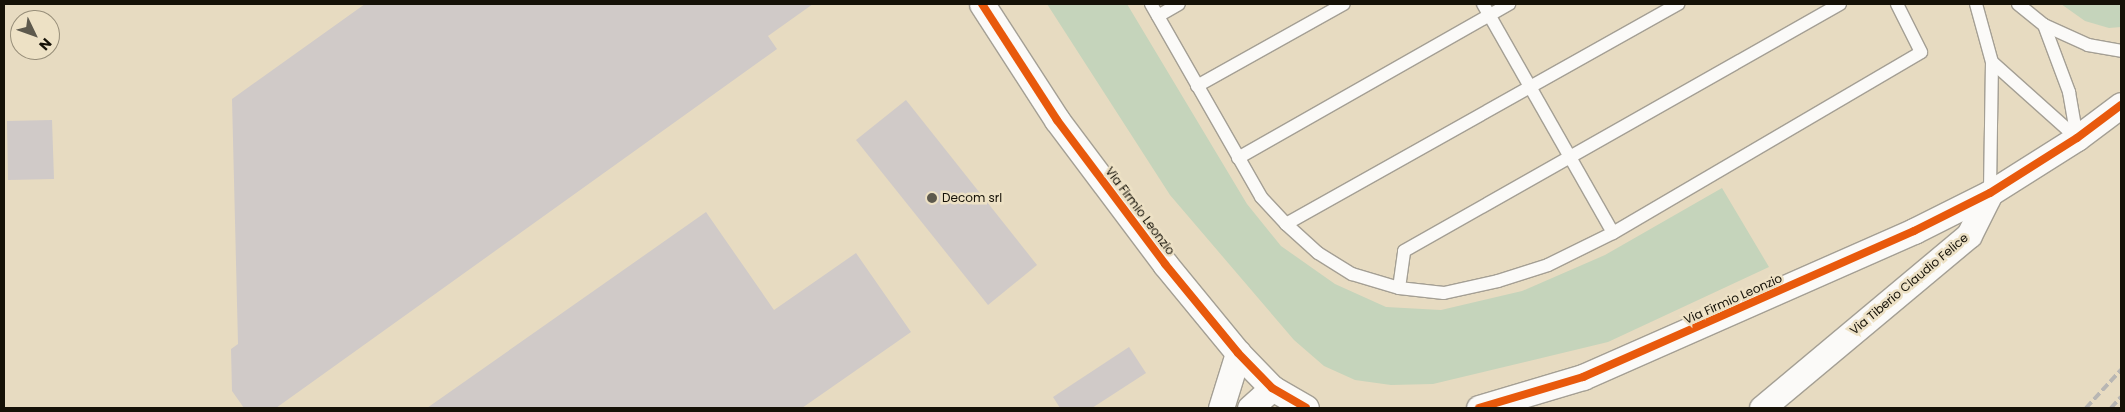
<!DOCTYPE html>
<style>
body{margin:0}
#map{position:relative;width:2125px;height:412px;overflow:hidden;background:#e4dece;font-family:Poppins,sans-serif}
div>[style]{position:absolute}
.built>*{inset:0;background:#e7dbc1}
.green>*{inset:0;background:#c5d4bb}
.building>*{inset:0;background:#d0cac8}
.roads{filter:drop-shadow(1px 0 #a49f94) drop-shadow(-1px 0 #a49f94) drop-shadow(0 1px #a49f94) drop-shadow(0 -1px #a49f94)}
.lane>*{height:12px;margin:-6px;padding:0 6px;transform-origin:6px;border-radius:6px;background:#fbfaf8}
.street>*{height:25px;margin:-12.5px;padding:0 12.5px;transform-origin:12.5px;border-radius:12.5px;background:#fbfaf8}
.rail>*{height:4px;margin-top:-2px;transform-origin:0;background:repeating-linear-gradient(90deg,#b8b6b3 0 8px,transparent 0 12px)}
.cycleway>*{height:8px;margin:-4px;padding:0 4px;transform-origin:4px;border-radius:4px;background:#e8590c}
.dots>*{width:14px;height:14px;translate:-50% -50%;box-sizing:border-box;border:2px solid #ede1c5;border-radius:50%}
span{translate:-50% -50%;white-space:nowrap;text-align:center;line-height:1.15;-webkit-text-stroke:5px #ede1c5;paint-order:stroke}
.poi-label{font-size:12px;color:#151107}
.left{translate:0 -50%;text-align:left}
.street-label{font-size:12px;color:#151107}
.frame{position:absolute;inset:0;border:5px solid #151107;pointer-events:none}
.north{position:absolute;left:10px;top:10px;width:50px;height:50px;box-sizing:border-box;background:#ede1c5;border:1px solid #978e79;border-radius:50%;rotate:132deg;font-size:14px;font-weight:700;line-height:20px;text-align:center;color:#151107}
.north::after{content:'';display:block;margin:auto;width:18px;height:22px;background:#5d594d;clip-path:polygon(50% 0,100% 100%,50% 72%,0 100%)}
</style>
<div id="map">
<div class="built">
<i style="clip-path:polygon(evenodd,4px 4px,2121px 4px,2121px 408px,4px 408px,4px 4px,20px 20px,50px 20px,50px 50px,20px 50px,20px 20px)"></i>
</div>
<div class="green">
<i style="clip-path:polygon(1047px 4px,1127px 4px,1247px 204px,1281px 246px,1335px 284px,1386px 307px,1441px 310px,1522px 291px,1605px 255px,1722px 188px,1769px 267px,1608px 342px,1433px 384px,1391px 385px,1355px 380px,1324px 366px,1294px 340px,1170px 195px)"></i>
<i style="clip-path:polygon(2061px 4px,2121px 4px,2121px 27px,2109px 28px,2085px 21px)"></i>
</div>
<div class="building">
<i style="clip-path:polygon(365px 4px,813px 4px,768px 36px,777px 49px,276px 408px,244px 408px,232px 391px,231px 349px,238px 344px,232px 99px)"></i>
<i style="clip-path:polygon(906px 100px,1037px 265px,988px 305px,856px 140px)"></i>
<i style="clip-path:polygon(52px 120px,54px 179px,8px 180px,7px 121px)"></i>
<i style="clip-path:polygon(706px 212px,774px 310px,856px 253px,911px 332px,802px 408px,427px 408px)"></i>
<i style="clip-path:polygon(1129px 347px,1146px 373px,1092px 408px,1060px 408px,1053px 397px)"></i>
</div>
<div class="roads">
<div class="lane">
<i style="left:1151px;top:4px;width:222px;rotate:60.3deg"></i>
<i style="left:1261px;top:197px;width:37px;rotate:47deg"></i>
<i style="left:1286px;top:224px;width:43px;rotate:42.2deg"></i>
<i style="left:1318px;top:253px;width:40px;rotate:32deg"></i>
<i style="left:1352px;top:274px;width:49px;rotate:16.6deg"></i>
<i style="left:1399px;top:288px;width:45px;rotate:6.3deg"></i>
<i style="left:1444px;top:293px;width:55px;rotate:-12.5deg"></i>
<i style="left:1498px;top:281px;width:52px;rotate:-17.7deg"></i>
<i style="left:1548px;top:265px;width:72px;rotate:-26.2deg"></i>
<i style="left:1613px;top:233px;width:357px;rotate:-30.4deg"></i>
<i style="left:1921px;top:52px;width:54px;rotate:-116.6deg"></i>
<i style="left:1483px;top:4px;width:263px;rotate:60.4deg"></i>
<i style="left:1976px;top:4px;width:60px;rotate:74.6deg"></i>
<i style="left:1992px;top:62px;width:131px;rotate:90.9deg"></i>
<i style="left:2018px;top:4px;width:33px;rotate:39deg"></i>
<i style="left:2044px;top:25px;width:48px;rotate:24.4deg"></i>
<i style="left:2088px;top:45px;width:34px;rotate:10deg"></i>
<i style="left:1158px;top:16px;width:24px;rotate:-30deg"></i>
<i style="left:2044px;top:25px;width:72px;rotate:69.5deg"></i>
<i style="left:2069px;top:92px;width:47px;rotate:80.1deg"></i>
<i style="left:1992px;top:62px;width:114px;rotate:41.8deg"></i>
<i style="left:1197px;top:86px;width:168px;rotate:-29.2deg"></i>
<i style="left:1238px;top:158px;width:312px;rotate:-29.6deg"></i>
<i style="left:1286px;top:224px;width:450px;rotate:-29.3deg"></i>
<i style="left:1399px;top:288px;width:37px;rotate:-82deg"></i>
<i style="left:1404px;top:251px;width:501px;rotate:-29.53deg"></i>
</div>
<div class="street">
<i style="left:982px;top:4px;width:138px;rotate:57.1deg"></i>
<i style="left:1057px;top:120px;width:180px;rotate:53.1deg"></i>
<i style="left:1165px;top:264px;width:115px;rotate:50.6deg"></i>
<i style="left:1238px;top:353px;width:49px;rotate:45.8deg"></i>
<i style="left:1272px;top:388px;width:39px;rotate:30deg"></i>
<i style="left:1221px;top:408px;width:58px;rotate:-72.8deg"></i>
<i style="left:1250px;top:408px;width:30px;rotate:-42deg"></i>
<i style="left:1479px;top:408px;width:109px;rotate:-16.6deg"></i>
<i style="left:1583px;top:377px;width:362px;rotate:-23.8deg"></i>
<i style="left:1914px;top:231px;width:85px;rotate:-26.6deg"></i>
<i style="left:1990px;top:193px;width:103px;rotate:-32.3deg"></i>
<i style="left:2077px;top:138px;width:55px;rotate:-36.9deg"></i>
<i style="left:1762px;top:408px;width:270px;rotate:-39.9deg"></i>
<i style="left:1969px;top:235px;width:47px;rotate:-63.4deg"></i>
</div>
</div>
<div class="rail">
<i style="left:2086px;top:408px;width:52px;rotate:-47.4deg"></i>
<i style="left:2111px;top:408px;width:15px;rotate:-48deg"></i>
</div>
<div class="cycleway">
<i style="left:982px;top:4px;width:138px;rotate:57.1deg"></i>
<i style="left:1057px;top:120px;width:180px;rotate:53.1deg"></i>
<i style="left:1165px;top:264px;width:115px;rotate:50.6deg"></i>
<i style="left:1238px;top:353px;width:49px;rotate:45.8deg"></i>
<i style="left:1272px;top:388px;width:39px;rotate:30deg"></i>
<i style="left:1479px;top:408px;width:109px;rotate:-16.6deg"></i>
<i style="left:1583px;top:377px;width:362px;rotate:-23.8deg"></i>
<i style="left:1914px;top:231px;width:85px;rotate:-26.6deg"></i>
<i style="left:1990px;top:193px;width:103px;rotate:-32.3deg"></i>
<i style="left:2077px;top:138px;width:55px;rotate:-36.9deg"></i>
</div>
<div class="dots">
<i style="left:932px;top:198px;background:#5d594d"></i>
</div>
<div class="poi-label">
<span class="left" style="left:942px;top:198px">Decom srl</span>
</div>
<div class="street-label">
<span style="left:1140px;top:211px;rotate:53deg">Via Firmio Leonzio</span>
<span style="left:1909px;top:284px;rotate:-40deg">Via Tiberio Claudio Felice</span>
<span style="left:1733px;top:299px;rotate:-24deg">Via Firmio Leonzio</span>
</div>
<div class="frame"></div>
<div class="north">N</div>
</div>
